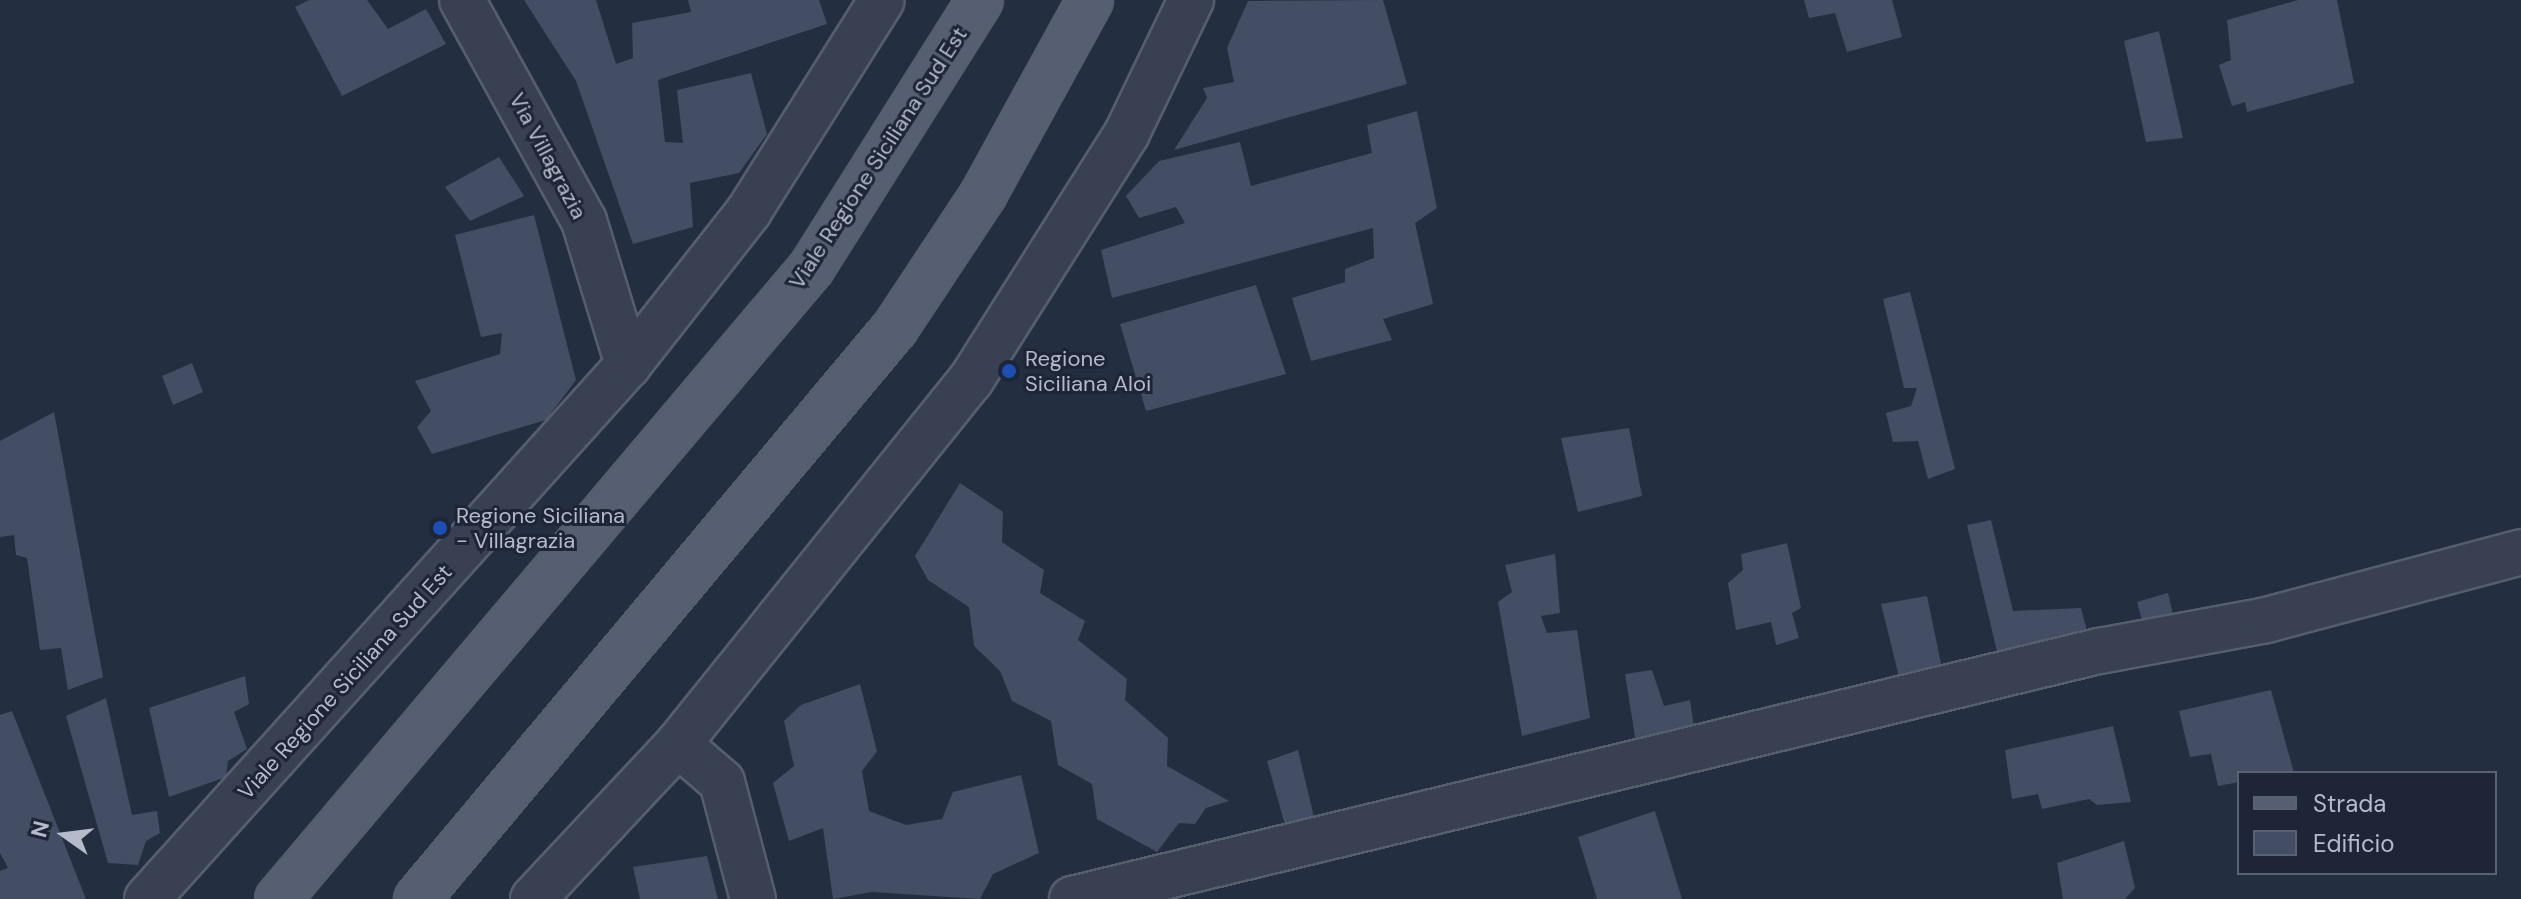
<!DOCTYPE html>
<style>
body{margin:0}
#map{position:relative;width:2521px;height:899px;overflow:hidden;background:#242e41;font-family:"DM Sans",sans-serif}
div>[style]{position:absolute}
.building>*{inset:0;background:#434d64}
.roads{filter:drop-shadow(2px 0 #565e6e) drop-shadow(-2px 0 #565e6e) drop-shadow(0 2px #565e6e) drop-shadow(0 -2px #565e6e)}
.minor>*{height:44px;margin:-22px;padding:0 22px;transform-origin:22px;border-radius:22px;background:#384051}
.major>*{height:44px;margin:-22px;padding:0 22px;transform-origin:22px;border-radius:22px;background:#565f71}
.dots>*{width:22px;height:22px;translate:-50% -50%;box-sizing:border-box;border:4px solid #1d2536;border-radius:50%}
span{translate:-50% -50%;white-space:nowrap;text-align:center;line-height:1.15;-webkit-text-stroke:6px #1d2536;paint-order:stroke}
.street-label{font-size:22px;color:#b5bbcb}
.poi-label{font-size:22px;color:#b5bbcb}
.left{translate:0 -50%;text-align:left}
.legend{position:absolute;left:2237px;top:771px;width:260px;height:104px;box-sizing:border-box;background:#1d2536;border:2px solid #5a6172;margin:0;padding:10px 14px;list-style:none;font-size:24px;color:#b5bbcb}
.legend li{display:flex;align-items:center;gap:16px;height:40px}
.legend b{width:40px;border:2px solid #5a6172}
.north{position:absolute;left:24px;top:795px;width:80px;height:80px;-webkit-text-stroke:6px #1d2536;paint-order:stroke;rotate:284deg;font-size:22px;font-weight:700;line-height:32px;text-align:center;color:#b5bbcb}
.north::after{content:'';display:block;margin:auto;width:28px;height:36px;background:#b5bbcb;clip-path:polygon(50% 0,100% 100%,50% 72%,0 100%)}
</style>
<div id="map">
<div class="building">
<i style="clip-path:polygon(309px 0,367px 0,388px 29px,426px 9px,446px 44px,342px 96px,295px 7px)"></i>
<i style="clip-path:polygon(524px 0,596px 0,616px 64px,633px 58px,632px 23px,691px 12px,688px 0,819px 0,827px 24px,658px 80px,665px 142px,683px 143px,677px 90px,751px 73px,767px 134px,739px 173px,690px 183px,693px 227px,633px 244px,576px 81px)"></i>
<i style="clip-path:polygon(1383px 0,1407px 84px,1174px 150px,1207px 98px,1203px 88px,1234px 82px,1227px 48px,1248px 1px)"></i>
<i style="clip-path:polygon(1804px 0,1892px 0,1902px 37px,1847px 52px,1835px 13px,1809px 18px)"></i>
<i style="clip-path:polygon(2298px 0,2337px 0,2354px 83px,2247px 112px,2245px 102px,2232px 106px,2219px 65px,2231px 60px,2227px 20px)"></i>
<i style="clip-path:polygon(2159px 31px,2183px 138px,2146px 142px,2124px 41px)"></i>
<i style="clip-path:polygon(1417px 111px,1437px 208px,1415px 223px,1433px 304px,1383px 319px,1392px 340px,1311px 361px,1292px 298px,1345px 282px,1345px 269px,1374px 258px,1373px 228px,1112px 298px,1101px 250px,1185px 223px,1176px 207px,1139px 218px,1126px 196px,1159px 161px,1240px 142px,1251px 186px,1372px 153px,1367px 125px)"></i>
<i style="clip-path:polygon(499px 157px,524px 196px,470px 221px,445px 187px)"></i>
<i style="clip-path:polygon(534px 215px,576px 380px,546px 420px,432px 454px,417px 427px,431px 411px,415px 381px,500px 354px,502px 333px,481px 337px,455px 235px)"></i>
<i style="clip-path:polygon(1256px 285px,1286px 374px,1146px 411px,1120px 324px)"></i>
<i style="clip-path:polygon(1910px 292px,1955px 469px,1928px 479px,1918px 441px,1893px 442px,1886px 413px,1911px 406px,1917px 388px,1904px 388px,1883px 299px)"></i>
<i style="clip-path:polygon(192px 363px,203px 392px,173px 405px,162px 376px)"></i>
<i style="clip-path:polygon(54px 412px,103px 677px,68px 690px,61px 648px,40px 650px,27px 558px,16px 555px,14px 535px,0 537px,0 441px)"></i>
<i style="clip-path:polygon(1629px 428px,1642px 496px,1578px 512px,1561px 438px)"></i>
<i style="clip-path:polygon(960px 483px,1003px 512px,1002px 542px,1044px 570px,1040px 593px,1085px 621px,1078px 640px,1127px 679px,1125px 700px,1168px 738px,1167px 766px,1229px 801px,1206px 808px,1195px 824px,1179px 823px,1157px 852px,1097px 819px,1092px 784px,1058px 765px,1051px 721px,1012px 701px,1000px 671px,974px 646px,969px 607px,928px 580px,915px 556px)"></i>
<i style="clip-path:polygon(1991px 520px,2013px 611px,2081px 608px,2089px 638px,1998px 656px,1967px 525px)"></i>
<i style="clip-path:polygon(1787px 543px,1801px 608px,1792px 613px,1799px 638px,1776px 645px,1771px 622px,1736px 630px,1728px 583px,1743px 570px,1741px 554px)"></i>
<i style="clip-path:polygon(1555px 554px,1560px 613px,1541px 616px,1547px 633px,1577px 630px,1590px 718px,1522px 736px,1498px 602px,1512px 592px,1505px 565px)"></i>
<i style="clip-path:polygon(2168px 593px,2176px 627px,2146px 635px,2137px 602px)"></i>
<i style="clip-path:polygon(1927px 596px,1944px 678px,1901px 685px,1881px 604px)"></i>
<i style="clip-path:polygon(1652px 670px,1664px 706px,1690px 700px,1696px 740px,1636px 743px,1625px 674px)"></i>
<i style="clip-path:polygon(245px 676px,249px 704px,234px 712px,247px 749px,228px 761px,226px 777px,169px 797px,149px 708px)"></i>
<i style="clip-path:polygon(860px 684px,877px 751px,862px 771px,869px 811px,906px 825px,942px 819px,953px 792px,1021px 775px,1039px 853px,993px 874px,980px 899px,872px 892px,833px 899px,823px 828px,789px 841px,773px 783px,794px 766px,784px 721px,801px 705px)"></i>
<i style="clip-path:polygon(2271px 690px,2294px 773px,2239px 773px,2239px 782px,2218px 786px,2211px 754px,2190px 757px,2179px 711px)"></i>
<i style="clip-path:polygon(106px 698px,132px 815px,157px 811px,160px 833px,146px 841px,138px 865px,108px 863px,66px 716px)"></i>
<i style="clip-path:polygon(12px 711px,86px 899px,0 899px,0 871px,8px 868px,0 853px,0 715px)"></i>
<i style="clip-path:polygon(2113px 726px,2131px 802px,2097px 805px,2089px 799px,2042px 809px,2038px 794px,2012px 799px,2005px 750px)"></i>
<i style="clip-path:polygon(1298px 750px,1314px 817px,1285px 825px,1267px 761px)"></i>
<i style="clip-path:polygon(1655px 811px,1682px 899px,1597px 899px,1578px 837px)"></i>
<i style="clip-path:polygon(2124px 841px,2135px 888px,2125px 899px,2063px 899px,2057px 863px)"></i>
<i style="clip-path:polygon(707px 856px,718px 899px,640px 899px,633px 867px)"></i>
</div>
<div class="roads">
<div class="minor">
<i style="left:462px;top:0;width:252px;rotate:61.1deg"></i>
<i style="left:584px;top:221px;width:151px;rotate:73deg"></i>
<i style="left:678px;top:744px;width:58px;rotate:40.8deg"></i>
<i style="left:722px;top:782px;width:121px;rotate:75.2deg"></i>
<i style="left:147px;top:899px;width:719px;rotate:-47.99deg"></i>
<i style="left:628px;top:365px;width:196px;rotate:-51.8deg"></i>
<i style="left:749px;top:211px;width:249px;rotate:-57.8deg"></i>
<i style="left:533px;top:899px;width:212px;rotate:-46.9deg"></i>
<i style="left:678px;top:744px;width:467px;rotate:-51.2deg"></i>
<i style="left:971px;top:380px;width:292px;rotate:-57.7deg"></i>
<i style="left:1127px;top:133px;width:148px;rotate:-64.3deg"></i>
<i style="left:1072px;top:899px;width:1057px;rotate:-13.58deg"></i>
<i style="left:2099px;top:651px;width:170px;rotate:-10.5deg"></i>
<i style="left:2266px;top:620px;width:264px;rotate:-14.9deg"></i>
</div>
<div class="major">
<i style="left:278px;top:899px;width:827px;rotate:-49.8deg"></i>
<i style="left:812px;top:267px;width:315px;rotate:-57.8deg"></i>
<i style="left:417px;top:899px;width:745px;rotate:-50.07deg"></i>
<i style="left:895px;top:328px;width:159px;rotate:-56.5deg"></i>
<i style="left:983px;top:195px;width:222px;rotate:-61.2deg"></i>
</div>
</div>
<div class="dots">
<i style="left:1009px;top:371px;background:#1a4fb4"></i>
<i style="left:440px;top:528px;background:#1a4fb4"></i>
</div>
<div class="street-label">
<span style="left:548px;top:156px;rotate:62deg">Via Villagrazia</span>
<span style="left:878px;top:158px;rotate:-57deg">Viale Regione Siciliana Sud Est</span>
<span style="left:345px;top:682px;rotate:-48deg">Viale Regione Siciliana Sud Est</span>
</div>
<div class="poi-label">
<span class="left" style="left:1025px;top:371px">Regione<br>Siciliana Aloi</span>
<span class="left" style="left:456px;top:528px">Regione Siciliana<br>- Villagrazia</span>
</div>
<ul class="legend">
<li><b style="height:10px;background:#565f71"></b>Strada</li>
<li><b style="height:22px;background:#434d64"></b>Edificio</li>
</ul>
<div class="north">N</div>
</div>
